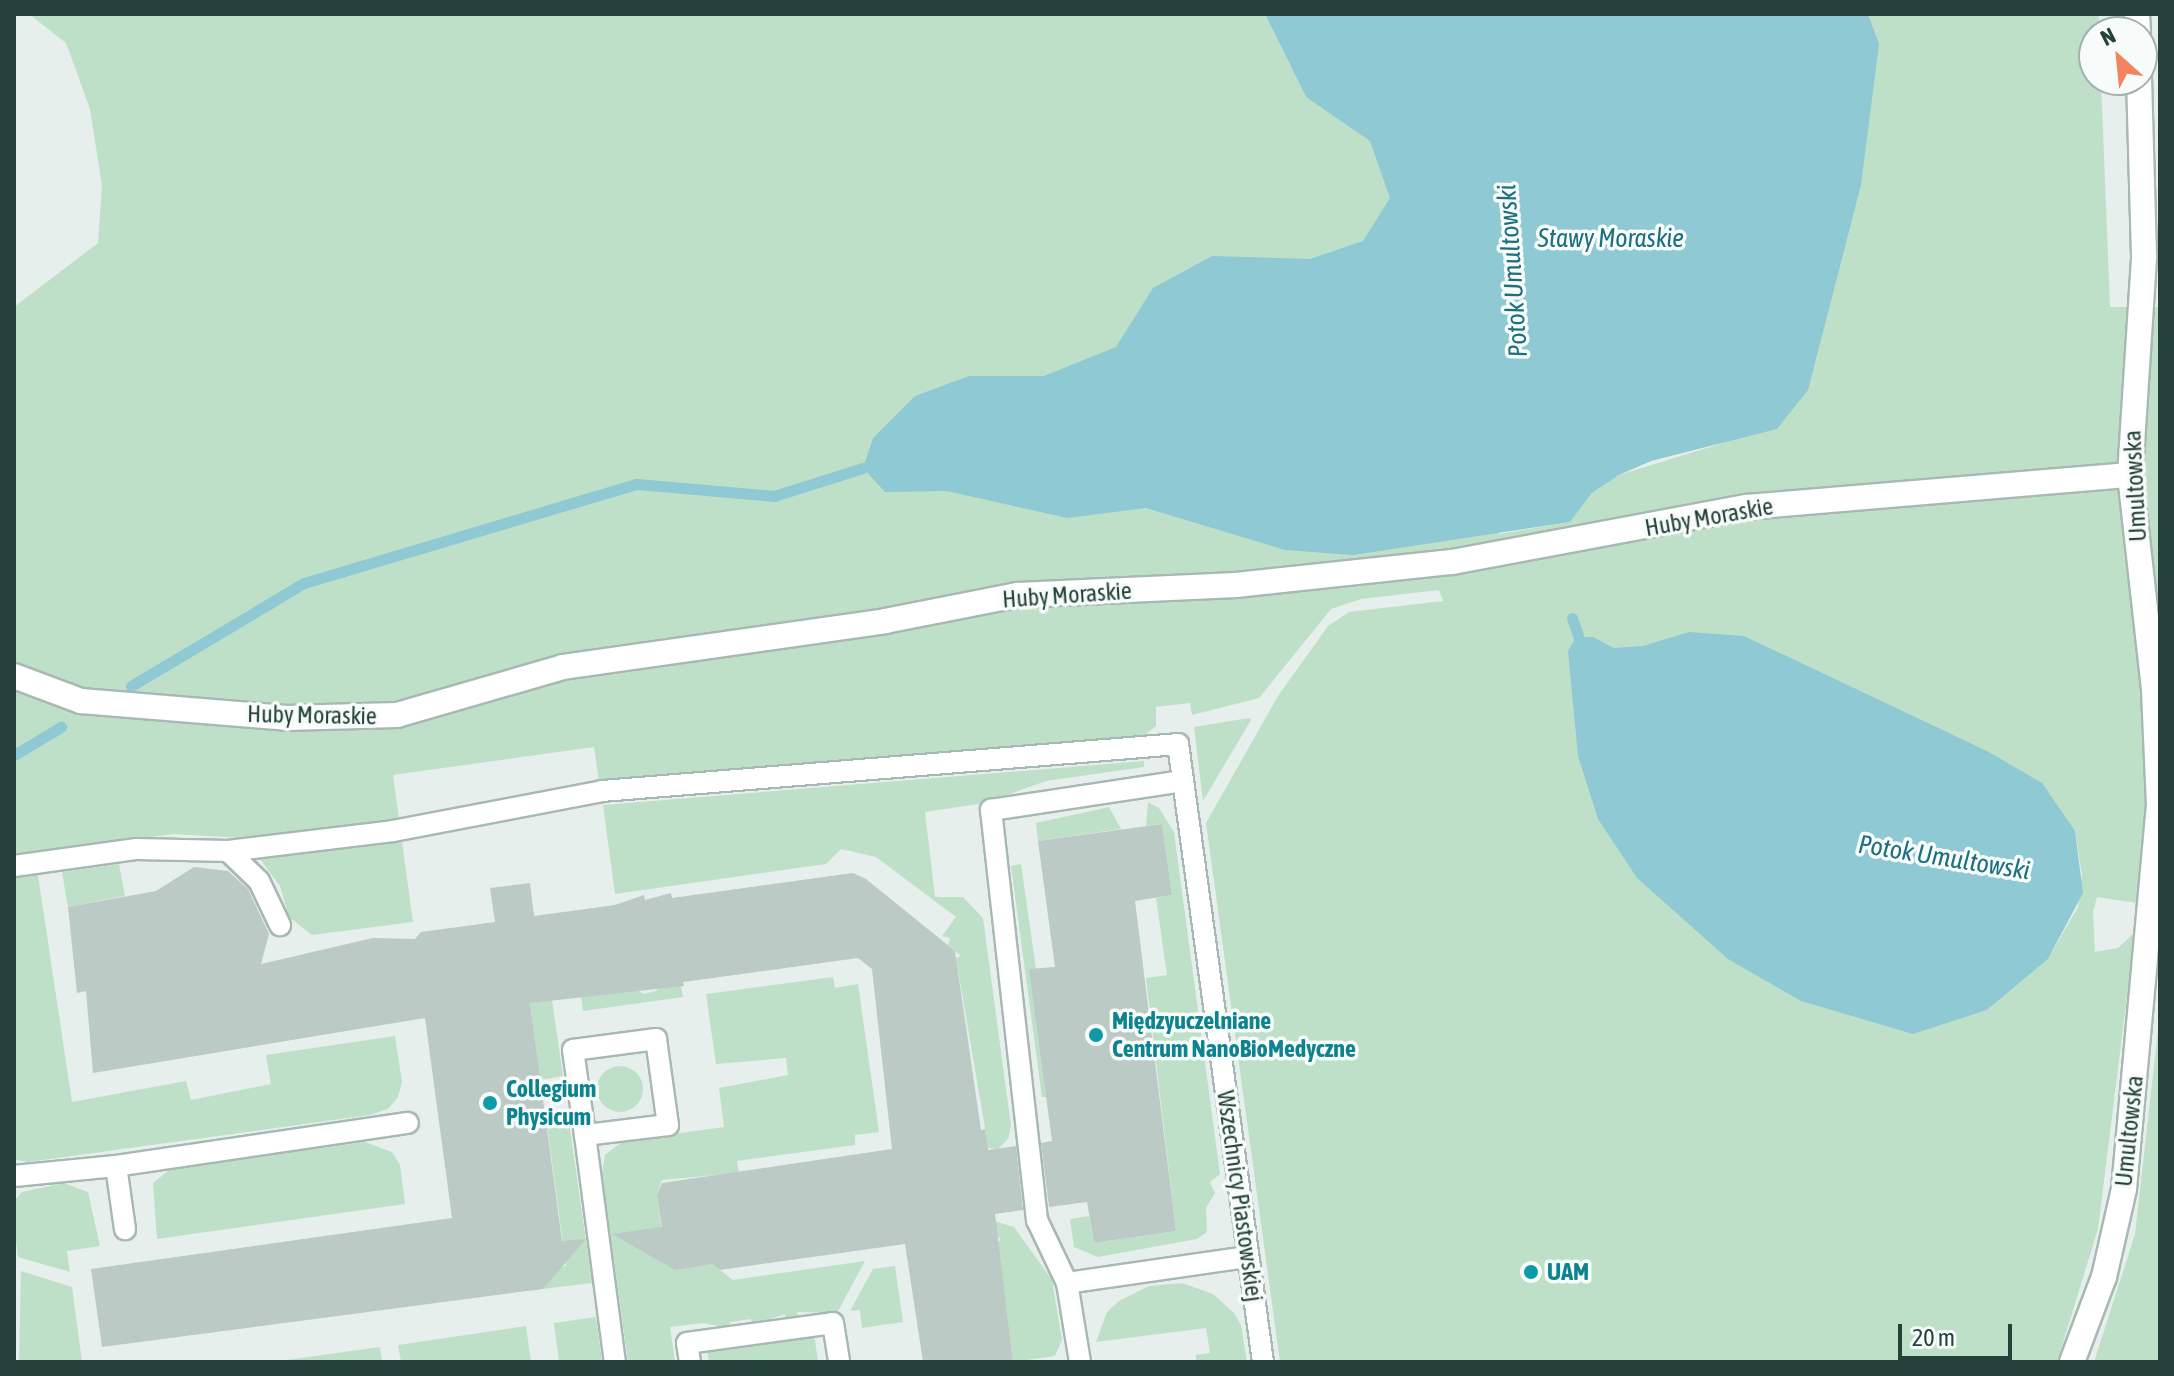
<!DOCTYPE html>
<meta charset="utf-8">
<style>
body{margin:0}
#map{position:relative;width:2174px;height:1376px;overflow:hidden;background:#e6efeb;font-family:"Asap Condensed",sans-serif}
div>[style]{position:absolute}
.green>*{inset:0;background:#bfe0c8}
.round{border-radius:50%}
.water>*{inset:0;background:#8ec9d4}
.stream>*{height:11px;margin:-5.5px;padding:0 5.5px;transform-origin:5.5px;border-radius:5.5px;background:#8ec9d4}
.building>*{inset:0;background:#bbcac4}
.roads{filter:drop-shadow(2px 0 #a8b8b2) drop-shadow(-2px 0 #a8b8b2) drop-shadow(0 2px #a8b8b2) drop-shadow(0 -2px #a8b8b2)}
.service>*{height:20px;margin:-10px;padding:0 10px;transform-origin:10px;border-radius:10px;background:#fff}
.minor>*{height:24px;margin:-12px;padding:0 12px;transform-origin:12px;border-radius:12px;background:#fff}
.dots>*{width:22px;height:22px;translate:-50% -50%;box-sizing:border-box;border:4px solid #f7fbf9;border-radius:50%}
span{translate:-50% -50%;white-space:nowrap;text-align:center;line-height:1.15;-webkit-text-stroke:7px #f7fbf9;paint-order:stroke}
.street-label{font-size:24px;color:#24423a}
.culture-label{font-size:24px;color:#0d838f;font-weight:700}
.left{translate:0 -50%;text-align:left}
.water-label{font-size:26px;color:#1c6f80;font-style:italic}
.frame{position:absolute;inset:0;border:16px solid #24423a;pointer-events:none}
.north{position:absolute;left:2078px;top:16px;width:80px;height:80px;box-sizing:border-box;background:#f7fbf9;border:2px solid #a3b1ad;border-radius:50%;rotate:333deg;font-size:22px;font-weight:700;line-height:32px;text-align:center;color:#24423a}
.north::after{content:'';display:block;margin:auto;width:28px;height:36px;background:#f4845f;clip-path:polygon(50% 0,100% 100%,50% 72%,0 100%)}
.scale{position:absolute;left:1898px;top:1324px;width:114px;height:36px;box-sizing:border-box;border:4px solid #24423a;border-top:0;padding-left:10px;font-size:24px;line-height:28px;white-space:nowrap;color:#24423a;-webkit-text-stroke:6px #f7fbf9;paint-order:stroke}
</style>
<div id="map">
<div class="green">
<i style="clip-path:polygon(evenodd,29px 14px,1265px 14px,1306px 97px,1432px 156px,1499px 534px,1570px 522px,1592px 493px,1619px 475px,1729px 441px,1604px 14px,2099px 14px,2094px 80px,2101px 80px,2110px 307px,2160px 307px,2160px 883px,2141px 862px,2137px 903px,2097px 897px,2093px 912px,2095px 952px,2118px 948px,2135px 932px,2098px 1229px,2057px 1362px,1280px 1362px,1206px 823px,1278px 696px,1328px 626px,1349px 612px,1443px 601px,1439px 590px,1361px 599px,1331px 609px,1259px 698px,1192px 715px,1190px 703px,1156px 707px,1156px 726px,1139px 739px,599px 781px,594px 747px,393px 775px,399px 819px,241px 838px,174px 834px,14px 854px,14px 307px,98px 243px,102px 186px,90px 109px,66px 43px,29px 14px,1880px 702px,1987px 751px,2075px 831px,2082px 875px,2078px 907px,2048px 959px,1987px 1010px,1913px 1033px,1880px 702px)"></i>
<i style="clip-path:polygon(1249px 718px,1251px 720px,1203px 801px,1194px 727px)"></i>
<i style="clip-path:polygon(1144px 761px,1144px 767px,1046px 781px,985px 803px,925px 812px,935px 897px,963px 897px,983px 918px,1011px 1126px,1008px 1139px,998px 1149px,976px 1147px,986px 1134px,956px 958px,961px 956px,948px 945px,950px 938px,942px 936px,956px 917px,876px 857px,841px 849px,826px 864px,615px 894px,603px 805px)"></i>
<i style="clip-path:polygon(1148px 802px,1159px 808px,1174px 832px,1220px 1174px,1210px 1182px,1215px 1193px,1206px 1208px,1207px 1232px,1197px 1239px,1098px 1257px,1074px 1247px,1070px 1219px,1089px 1216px,1094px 1243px,1176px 1231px,1146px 978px,1167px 975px,1156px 898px,1172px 895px,1162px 824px,1146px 826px)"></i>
<i style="clip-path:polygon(1109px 807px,1121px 829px,1038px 841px,1036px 823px)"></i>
<i style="clip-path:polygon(402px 842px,413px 922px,312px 935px,289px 917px,280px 886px,260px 859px)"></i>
<i style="clip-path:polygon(119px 864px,125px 896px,68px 907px,62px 872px)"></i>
<i style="clip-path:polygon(1021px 864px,1036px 969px,1046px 1097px,1042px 1097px,1011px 866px)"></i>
<i style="clip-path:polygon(38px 875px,72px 1102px,186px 1081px,191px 1100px,271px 1084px,266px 1055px,395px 1036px,402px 1082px,398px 1097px,388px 1109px,370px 1115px,28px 1162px,14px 1159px,14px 877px)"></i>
<i style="clip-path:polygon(668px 976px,681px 986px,683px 997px,583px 1011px,581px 996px,629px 983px,643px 994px,656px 991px)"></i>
<i style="clip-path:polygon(833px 977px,835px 988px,858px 984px,879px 1132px,855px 1135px,855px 1145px,737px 1161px,739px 1173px,662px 1180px,657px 1196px,667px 1265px,707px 1260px,733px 1280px,865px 1261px,837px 1313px,797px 1312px,798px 1318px,786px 1320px,785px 1314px,752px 1325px,751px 1319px,730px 1322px,730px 1328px,703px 1323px,670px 1327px,675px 1362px,628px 1362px,602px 1173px,605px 1155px,623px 1141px,724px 1127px,719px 1088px,788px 1075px,786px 1058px,716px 1064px,706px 994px)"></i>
<i style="clip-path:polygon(552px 1000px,563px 1076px,540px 1080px,530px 1003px)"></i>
<i style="clip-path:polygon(2160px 1013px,2160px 1362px,2094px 1362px,2135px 1234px)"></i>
<i class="round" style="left:597px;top:1066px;width:46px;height:46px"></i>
<i style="clip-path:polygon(569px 1122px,592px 1283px,543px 1289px,546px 1269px,566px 1266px,547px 1125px)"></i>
<i style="clip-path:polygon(365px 1142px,392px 1152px,400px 1165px,405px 1204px,157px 1239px,153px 1183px,172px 1168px)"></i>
<i style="clip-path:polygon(64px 1183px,88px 1192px,100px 1246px,67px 1251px,70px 1272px,18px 1257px,14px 1224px,15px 1200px,22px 1192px)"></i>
<i style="clip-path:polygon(991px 1220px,1014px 1227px,1052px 1280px,1062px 1340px,1055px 1356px,1013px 1362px,997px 1242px,1001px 1240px,986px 1226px)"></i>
<i style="clip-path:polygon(895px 1266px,903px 1322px,862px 1328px,860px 1310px,850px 1311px,873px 1269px)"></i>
<i style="clip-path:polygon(21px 1271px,72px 1287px,82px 1362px,19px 1362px)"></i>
<i style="clip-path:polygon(1182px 1283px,1213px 1294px,1234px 1313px,1241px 1325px,1247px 1362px,1196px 1362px,1196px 1355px,1210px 1353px,1206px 1328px,1096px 1342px,1107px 1312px,1119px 1301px,1149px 1286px)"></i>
<i style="clip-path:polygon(596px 1317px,602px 1362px,559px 1362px,554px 1323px)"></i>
<i style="clip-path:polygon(526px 1326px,531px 1362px,401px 1362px,398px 1345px)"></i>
<i style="clip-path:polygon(814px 1333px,818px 1362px,709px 1362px,707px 1348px)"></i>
<i style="clip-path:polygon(380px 1347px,382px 1362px,272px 1362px)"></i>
</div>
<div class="water">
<i style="clip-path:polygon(1265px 14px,1868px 14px,1879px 44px,1861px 185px,1808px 390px,1777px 429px,1651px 461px,1619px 475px,1592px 493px,1570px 522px,1353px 555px,1285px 550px,1146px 508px,1067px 518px,947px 491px,885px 492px,863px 468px,873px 438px,915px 396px,969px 376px,1044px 376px,1116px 347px,1153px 288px,1212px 256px,1310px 259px,1363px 241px,1390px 198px,1370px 141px,1306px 97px)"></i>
<i style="clip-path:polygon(1689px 632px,1744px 636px,1987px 751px,2042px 783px,2075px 831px,2083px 893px,2048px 959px,1987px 1010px,1913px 1034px,1801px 1001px,1728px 959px,1637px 878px,1598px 819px,1578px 756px,1568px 651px,1576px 637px,1593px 637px,1614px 648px,1643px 646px)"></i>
</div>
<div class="stream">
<i style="left:1572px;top:618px;width:31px;rotate:71deg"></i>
<i style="left:131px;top:686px;width:201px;rotate:-30.8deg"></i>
<i style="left:304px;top:583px;width:347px;rotate:-16.6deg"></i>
<i style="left:637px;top:484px;width:138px;rotate:5deg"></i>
<i style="left:774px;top:496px;width:93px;rotate:-17.5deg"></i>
<i style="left:14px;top:755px;width:55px;rotate:-30.8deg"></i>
</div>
<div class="building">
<i style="clip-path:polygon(1162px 824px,1172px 895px,1135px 901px,1176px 1231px,1094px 1243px,1087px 1202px,1049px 1207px,1041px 1143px,1052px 1141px,1029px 969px,1055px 967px,1038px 841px)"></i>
<i style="clip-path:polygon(194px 867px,228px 871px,248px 889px,269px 934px,261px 964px,373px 938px,415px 939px,421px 932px,495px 922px,490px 888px,530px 883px,534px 916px,615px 905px,644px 895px,645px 900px,671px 893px,672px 898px,853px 873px,866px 879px,955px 951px,981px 1130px,985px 1129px,988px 1150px,1016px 1146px,1023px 1210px,995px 1214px,1013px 1362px,923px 1362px,905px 1244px,720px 1270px,712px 1264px,675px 1270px,612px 1234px,662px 1227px,657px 1196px,662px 1183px,892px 1149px,872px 969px,858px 958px,683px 982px,684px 986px,530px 1003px,562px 1241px,586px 1239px,543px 1289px,102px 1347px,91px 1269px,452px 1218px,425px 1018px,93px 1073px,86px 991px,77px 993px,68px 907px,156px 891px)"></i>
</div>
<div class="roads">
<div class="service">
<i style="left:228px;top:851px;width:43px;rotate:44.1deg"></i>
<i style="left:259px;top:881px;width:49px;rotate:64.5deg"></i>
<i style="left:14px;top:866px;width:124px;rotate:-7.9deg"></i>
<i style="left:137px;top:849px;width:91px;rotate:1.3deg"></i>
<i style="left:228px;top:851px;width:166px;rotate:-6.9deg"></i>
<i style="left:393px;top:831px;width:213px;rotate:-10.8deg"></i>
<i style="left:602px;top:791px;width:578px;rotate:-4.66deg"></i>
<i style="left:1178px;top:744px;width:624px;rotate:82.17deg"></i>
<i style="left:656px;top:1039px;width:87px;rotate:82.1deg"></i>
<i style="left:668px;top:1125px;width:84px;rotate:173.1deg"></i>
<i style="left:585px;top:1135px;width:86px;rotate:-98deg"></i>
<i style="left:573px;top:1050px;width:84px;rotate:-7.5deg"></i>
<i style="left:585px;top:1135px;width:229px;rotate:82.5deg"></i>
<i style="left:116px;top:1166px;width:64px;rotate:81.9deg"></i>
<i style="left:14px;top:1176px;width:102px;rotate:-5.6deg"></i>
<i style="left:116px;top:1166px;width:295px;rotate:-8.4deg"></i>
<i style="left:1067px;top:1283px;width:183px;rotate:-8.2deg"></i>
<i style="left:690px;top:1362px;width:19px;rotate:-99deg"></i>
<i style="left:687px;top:1343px;width:147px;rotate:-7.8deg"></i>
<i style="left:833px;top:1323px;width:39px;rotate:81deg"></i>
<i style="left:1080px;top:1362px;width:80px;rotate:-99.3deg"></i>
<i style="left:1067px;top:1283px;width:70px;rotate:-115.5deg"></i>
<i style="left:1037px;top:1220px;width:413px;rotate:-96.4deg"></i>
<i style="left:991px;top:810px;width:194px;rotate:-8.6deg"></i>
</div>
<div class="minor">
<i style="left:2137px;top:14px;width:18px;rotate:87deg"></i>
<i style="left:14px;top:676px;width:72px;rotate:20.5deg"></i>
<i style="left:81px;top:701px;width:206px;rotate:4.7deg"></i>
<i style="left:286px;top:718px;width:111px;rotate:-1.5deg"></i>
<i style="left:397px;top:715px;width:173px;rotate:-16.1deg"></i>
<i style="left:563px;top:667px;width:325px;rotate:-8.1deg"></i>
<i style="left:885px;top:621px;width:136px;rotate:-11.1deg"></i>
<i style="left:1018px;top:595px;width:218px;rotate:-2.6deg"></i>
<i style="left:1236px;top:585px;width:217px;rotate:-6.1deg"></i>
<i style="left:1452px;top:562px;width:300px;rotate:-10.6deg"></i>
<i style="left:1747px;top:507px;width:384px;rotate:-4.8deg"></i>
<i style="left:2072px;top:1362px;width:91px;rotate:-69.4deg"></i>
<i style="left:2104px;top:1277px;width:90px;rotate:-77.2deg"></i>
<i style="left:2124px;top:1189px;width:386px;rotate:-84.8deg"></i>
<i style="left:2159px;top:805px;width:116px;rotate:-92.5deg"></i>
<i style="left:2154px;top:689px;width:215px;rotate:-96.4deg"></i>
<i style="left:2130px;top:475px;width:219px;rotate:-86.3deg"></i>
<i style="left:2144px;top:256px;width:176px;rotate:-91.6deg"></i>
</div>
</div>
<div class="dots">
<i style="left:1096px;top:1035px;background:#0f9aa8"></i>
<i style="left:490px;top:1103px;background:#0f9aa8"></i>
<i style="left:1531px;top:1272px;background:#0f9aa8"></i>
</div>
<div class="street-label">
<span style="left:2135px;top:486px;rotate:-93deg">Umultowska</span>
<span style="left:1709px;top:517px;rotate:-10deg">Huby Moraskie</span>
<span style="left:1067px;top:595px;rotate:-4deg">Huby Moraskie</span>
<span style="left:312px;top:715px;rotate:1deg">Huby Moraskie</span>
<span style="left:2129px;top:1131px;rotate:-84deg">Umultowska</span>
<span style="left:1240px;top:1196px;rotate:82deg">Wszechnicy Piastowskiej</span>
</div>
<div class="culture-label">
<span class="left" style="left:1112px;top:1035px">Międzyuczelniane<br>Centrum NanoBioMedyczne</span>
<span class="left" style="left:506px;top:1103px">Collegium<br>Physicum</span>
<span class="left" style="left:1547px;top:1272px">UAM</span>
</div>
<div class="water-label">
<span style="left:1611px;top:239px">Stawy Moraskie</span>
<span style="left:1513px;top:271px;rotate:-94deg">Potok Umultowski</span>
<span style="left:1944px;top:858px;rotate:9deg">Potok Umultowski</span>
</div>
<div class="frame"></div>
<div class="north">N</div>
<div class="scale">20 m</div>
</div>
